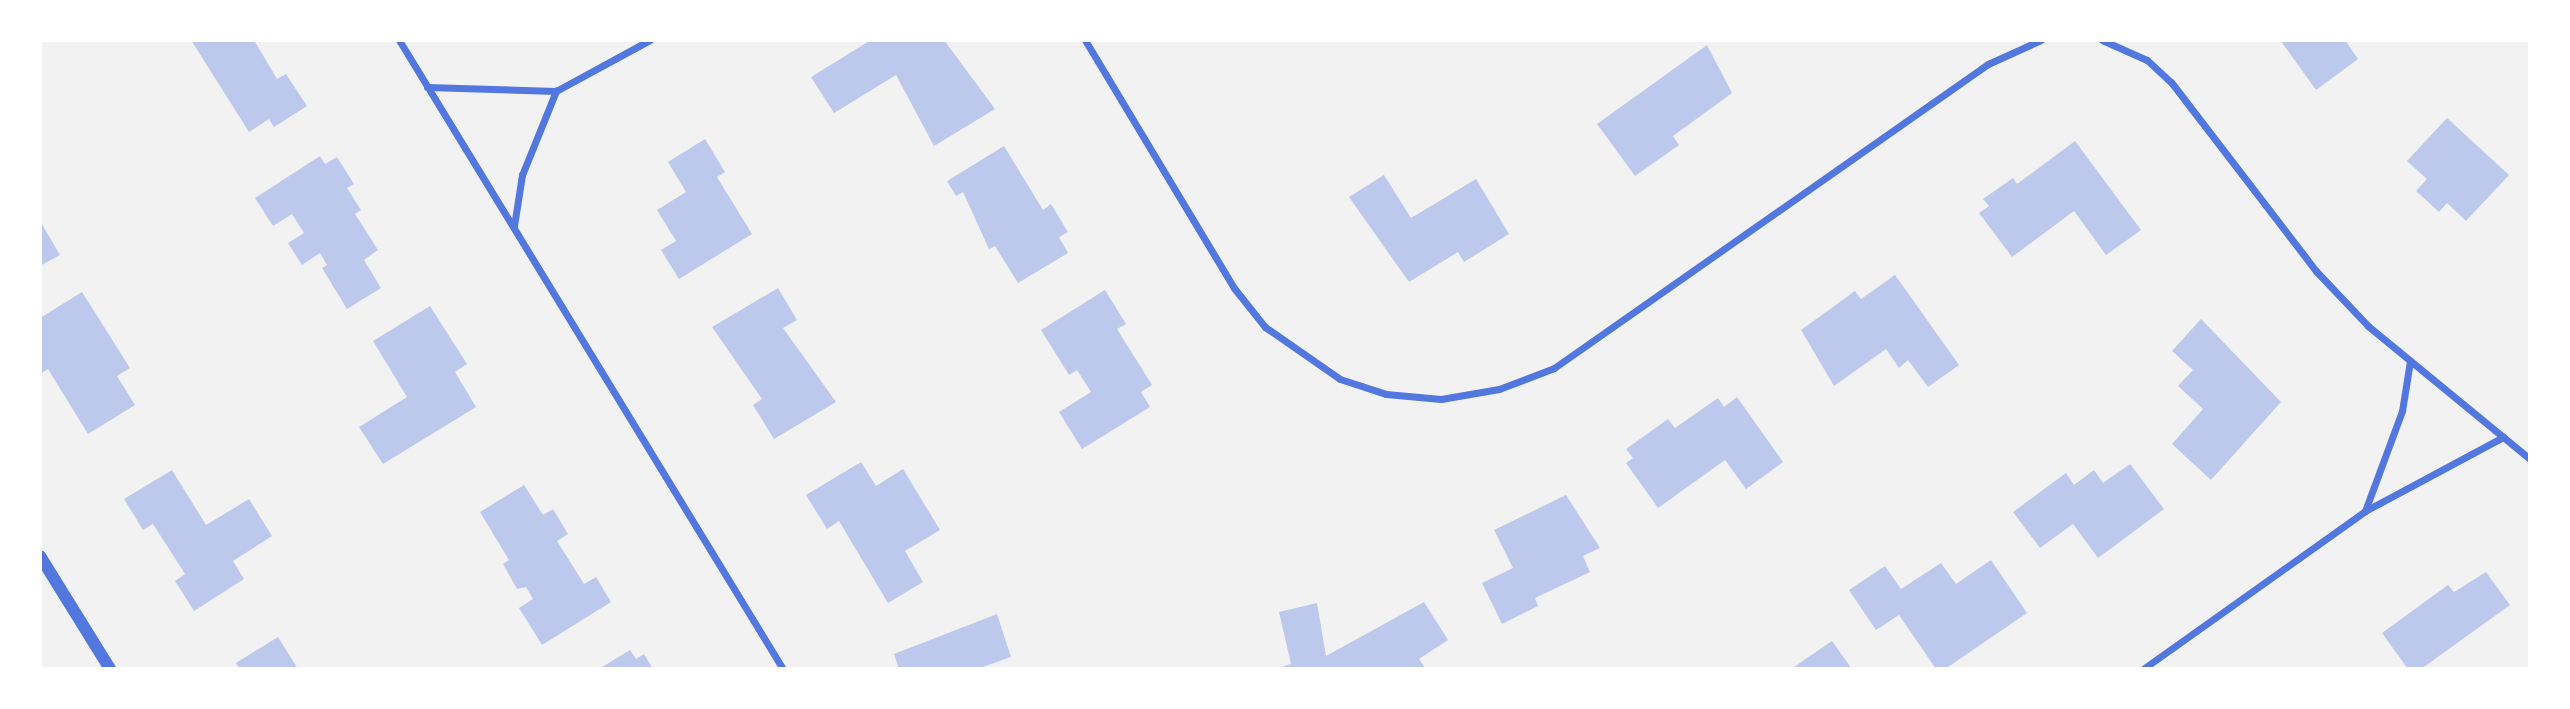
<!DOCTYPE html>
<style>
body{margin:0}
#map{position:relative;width:2570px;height:709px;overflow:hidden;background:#f2f2f2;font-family:Barlow,sans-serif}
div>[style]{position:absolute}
.building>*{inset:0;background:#bdc9ec}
.minor>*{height:7px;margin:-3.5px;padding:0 3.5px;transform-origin:3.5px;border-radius:3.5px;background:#5277de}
.tertiary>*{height:12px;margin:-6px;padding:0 6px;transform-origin:6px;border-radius:6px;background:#5277de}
span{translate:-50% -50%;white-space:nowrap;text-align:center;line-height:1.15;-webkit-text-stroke:5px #fff;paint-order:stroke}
.frame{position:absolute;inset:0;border:42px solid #fff;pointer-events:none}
</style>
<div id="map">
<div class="building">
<i style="clip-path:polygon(191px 40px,254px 40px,277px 79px,286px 74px,307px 106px,274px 127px,269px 119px,249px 132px)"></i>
<i style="clip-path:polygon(871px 40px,944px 40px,995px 109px,934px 146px,896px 75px,834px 113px,811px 77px)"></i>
<i style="clip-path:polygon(2280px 40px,2345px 40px,2358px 59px,2316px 90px)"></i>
<i style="clip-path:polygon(1707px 45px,1732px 93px,1673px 136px,1679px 145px,1635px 176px,1597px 124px)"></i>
<i style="clip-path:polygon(2447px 118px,2509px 175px,2466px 221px,2447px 203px,2439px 212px,2416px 191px,2427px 179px,2407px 161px)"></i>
<i style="clip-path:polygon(705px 139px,725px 172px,717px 177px,752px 234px,679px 279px,661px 250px,676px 241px,657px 210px,686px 192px,668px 162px)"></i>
<i style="clip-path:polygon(2075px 141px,2141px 230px,2106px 255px,2074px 211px,2012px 257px,1979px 213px,1989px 206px,1983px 199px,2013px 178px,2017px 184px)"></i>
<i style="clip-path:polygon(1004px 146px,1043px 210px,1051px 204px,1068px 232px,1059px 237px,1068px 253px,1018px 283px,995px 246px,989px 249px,963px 192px,956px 196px,947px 181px)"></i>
<i style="clip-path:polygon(320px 156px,325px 164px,337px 157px,354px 184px,347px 188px,361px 210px,355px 214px,378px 250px,364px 260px,381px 288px,347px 309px,322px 268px,327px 265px,320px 253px,302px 265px,288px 243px,304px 233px,292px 214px,273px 226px,255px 198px)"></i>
<i style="clip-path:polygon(1384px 175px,1411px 218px,1476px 179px,1509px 234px,1464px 262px,1458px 252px,1409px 282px,1349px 197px)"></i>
<i style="clip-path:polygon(40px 221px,60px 255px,40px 266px)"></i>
<i style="clip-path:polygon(1895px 275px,1959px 365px,1928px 387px,1908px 360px,1899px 368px,1886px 349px,1834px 386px,1801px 330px,1855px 291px,1861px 299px)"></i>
<i style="clip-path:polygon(778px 288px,797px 320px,783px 328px,836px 402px,774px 439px,753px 405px,762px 399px,712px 327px)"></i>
<i style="clip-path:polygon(1105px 290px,1126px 324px,1117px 329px,1152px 385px,1141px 392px,1150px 407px,1082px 449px,1059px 412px,1091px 392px,1077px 370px,1069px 375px,1041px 330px)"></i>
<i style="clip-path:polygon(82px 292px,130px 368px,117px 376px,135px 405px,88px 434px,48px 369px,40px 374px,40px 318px)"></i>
<i style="clip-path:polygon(430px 306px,467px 364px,455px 372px,476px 407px,383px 464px,359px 427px,407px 397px,373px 341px)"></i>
<i style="clip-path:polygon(2201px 319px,2281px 402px,2211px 480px,2172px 444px,2203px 409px,2178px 386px,2193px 370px,2172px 351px)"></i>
<i style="clip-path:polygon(1737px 397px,1783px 462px,1746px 489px,1725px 460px,1658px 508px,1626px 463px,1633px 458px,1626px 449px,1668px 419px,1675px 428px,1718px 398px,1724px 407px)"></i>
<i style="clip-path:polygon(861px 462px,876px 486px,903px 469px,940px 530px,905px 551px,923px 582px,888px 603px,839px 521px,827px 529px,806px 495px)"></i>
<i style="clip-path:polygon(2130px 464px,2164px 509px,2098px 558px,2073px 524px,2040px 548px,2013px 512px,2066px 473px,2074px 485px,2094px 470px,2103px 483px)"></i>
<i style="clip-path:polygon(172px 470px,206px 525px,249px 499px,272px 536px,233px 561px,244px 579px,194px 611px,175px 581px,185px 574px,153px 524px,143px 530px,124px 499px)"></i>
<i style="clip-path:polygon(524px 485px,543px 515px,553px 509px,568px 534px,557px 541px,584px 584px,596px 577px,611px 602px,542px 645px,519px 608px,533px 599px,526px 587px,517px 589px,503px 564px,509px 560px,480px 512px)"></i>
<i style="clip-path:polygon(1566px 495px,1600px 548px,1583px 556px,1590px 572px,1535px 598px,1538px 606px,1502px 624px,1482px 583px,1513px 568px,1494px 530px)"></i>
<i style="clip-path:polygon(1991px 560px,2027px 613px,1945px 669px,1936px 669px,1899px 615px,1876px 630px,1849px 590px,1885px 566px,1901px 589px,1941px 563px,1956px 584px)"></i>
<i style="clip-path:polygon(2486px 572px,2510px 605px,2421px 669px,2408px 669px,2382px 633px,2448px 585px,2454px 592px)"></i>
<i style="clip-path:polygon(1424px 602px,1448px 640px,1419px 659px,1426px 669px,1275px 669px,1291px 664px,1279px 612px,1317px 603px,1326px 656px)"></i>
<i style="clip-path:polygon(997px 614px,1011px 657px,977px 669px,899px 669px,894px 654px)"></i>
<i style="clip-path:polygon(278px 637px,298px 669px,240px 669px,236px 663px)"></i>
<i style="clip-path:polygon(1832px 641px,1852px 669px,1792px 669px,1804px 660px)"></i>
<i style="clip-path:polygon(630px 650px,636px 659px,644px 654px,653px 669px,599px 669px)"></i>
</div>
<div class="minor">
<i style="left:399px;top:40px;width:737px;rotate:58.6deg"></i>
<i style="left:1085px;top:40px;width:289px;rotate:59deg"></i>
<i style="left:1234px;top:288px;width:50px;rotate:51.5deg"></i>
<i style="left:1265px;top:327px;width:91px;rotate:34.7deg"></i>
<i style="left:1340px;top:379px;width:48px;rotate:18.1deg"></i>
<i style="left:1386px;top:394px;width:55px;rotate:5.2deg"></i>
<i style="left:1441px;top:399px;width:59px;rotate:-9.8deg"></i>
<i style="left:1499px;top:389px;width:59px;rotate:-20.9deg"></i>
<i style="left:1554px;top:368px;width:530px;rotate:-35.01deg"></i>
<i style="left:1988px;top:64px;width:58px;rotate:-24.4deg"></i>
<i style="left:2102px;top:40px;width:49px;rotate:24deg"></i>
<i style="left:2147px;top:60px;width:33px;rotate:43deg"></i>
<i style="left:2171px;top:82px;width:238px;rotate:52.5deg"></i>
<i style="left:2316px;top:271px;width:76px;rotate:46.6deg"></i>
<i style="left:2368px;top:326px;width:210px;rotate:39.4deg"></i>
<i style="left:427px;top:87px;width:129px;rotate:1.8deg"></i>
<i style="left:556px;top:91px;width:107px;rotate:-28.5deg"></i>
<i style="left:514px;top:226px;width:52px;rotate:-81.1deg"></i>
<i style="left:522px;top:175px;width:91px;rotate:-68deg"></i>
<i style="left:2365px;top:511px;width:107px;rotate:-69.7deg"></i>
<i style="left:2402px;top:411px;width:51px;rotate:-80.9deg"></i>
<i style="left:2143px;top:669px;width:272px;rotate:-35.4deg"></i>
<i style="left:2365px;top:511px;width:157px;rotate:-28.2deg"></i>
</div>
<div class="tertiary">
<i style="left:40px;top:556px;width:133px;rotate:58.2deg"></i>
</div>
<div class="frame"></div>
</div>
